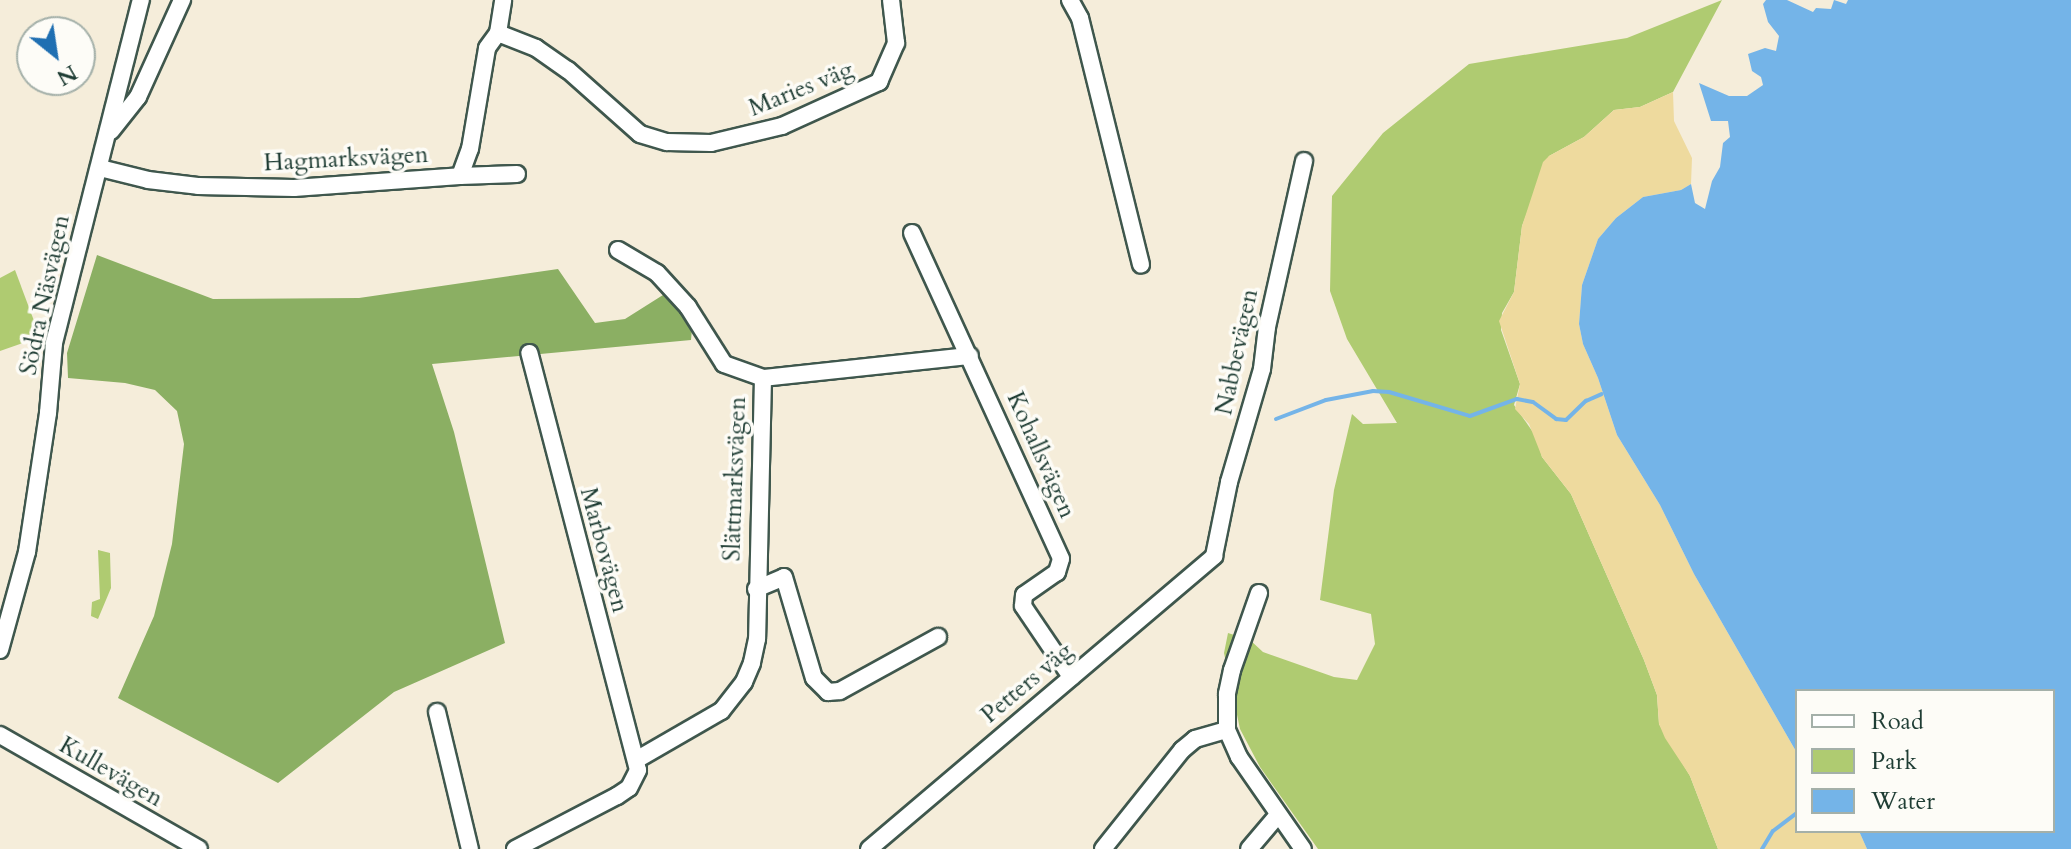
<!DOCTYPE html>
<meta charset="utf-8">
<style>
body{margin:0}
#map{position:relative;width:2071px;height:849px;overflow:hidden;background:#f5edda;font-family:Cardo,serif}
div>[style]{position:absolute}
.green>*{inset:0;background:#afcb71}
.forest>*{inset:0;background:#8baf63}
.sand>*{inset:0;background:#eeda9e}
.water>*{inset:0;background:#74b4e8}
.stream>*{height:4px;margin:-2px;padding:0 2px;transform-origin:2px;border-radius:2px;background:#74b4e8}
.roads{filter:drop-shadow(2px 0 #3f574d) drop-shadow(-2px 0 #3f574d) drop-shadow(0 2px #3f574d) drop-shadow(0 -2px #3f574d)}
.minor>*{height:16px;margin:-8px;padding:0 8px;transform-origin:8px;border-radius:8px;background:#fff}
span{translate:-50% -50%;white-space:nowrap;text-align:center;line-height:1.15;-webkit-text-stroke:7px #fdfcf7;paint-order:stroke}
.street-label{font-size:24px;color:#1f3d34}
.legend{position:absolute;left:1795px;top:689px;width:260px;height:144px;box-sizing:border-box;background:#fdfcf7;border:2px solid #a4b0a9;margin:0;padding:10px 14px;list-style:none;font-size:24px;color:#1f3d34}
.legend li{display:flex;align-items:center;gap:16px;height:40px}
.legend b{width:40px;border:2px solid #a4b0a9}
.north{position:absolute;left:16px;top:16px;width:80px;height:80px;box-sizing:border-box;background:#fdfcf7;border:2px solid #a4b0a9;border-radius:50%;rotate:150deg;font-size:22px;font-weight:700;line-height:32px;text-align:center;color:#1f3d34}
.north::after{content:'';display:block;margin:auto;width:28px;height:36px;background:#1f6fb2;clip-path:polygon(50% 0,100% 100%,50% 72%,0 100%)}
</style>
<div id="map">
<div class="green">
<i style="clip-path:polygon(1722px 0,1673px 92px,1640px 107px,1614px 110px,1584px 137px,1549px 156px,1522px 226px,1514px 292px,1502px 313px,1501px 330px,1520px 384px,1514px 405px,1537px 438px,1542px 457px,1571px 494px,1644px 660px,1657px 695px,1659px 724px,1690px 776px,1718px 849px,1318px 849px,1260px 767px,1240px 729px,1224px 653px,1228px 633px,1250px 640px,1263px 652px,1334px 677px,1357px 680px,1375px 644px,1371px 614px,1320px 600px,1334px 490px,1352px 414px,1363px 424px,1397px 423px,1347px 339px,1330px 291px,1332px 196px,1383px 133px,1469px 64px,1627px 38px)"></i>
<i style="clip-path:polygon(15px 270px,40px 337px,0 351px,0 278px)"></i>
<i style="clip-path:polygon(98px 550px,110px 553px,111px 588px,98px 619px,91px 616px,92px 602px,100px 599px)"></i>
</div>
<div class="forest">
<i style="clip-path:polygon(97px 255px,213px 299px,359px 298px,558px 269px,595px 323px,625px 319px,663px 295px,684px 314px,692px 329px,691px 340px,432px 364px,454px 432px,505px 643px,394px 692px,278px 783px,118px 698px,154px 616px,172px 544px,184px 444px,177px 411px,155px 390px,125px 383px,68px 378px,67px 353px)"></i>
</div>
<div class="sand">
<i style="clip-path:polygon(1673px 92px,1674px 121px,1692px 158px,1691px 184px,1681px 190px,1643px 197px,1616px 218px,1598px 239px,1582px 285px,1579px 324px,1583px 344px,1598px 378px,1617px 435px,1660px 505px,1694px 574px,1797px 753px,1797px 831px,1859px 831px,1867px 849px,1718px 849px,1690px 776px,1665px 738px,1659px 724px,1657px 695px,1644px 660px,1571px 494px,1542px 457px,1529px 424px,1515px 409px,1520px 384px,1499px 321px,1514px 292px,1522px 226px,1543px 162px,1549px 156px,1584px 137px,1614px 110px,1640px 107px)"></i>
</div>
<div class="water">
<i style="clip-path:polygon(1766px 0,1787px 0,1813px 12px,1816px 8px,1831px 9px,1834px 0,1846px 4px,1848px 0,2071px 0,2071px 849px,1867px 849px,1859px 831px,2053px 831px,2053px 691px,1797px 691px,1797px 753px,1694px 574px,1660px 505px,1617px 435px,1598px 378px,1583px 344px,1579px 324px,1582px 285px,1598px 239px,1616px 218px,1643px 197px,1681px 190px,1691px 184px,1695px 203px,1705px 209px,1712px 181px,1720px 167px,1723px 143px,1730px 137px,1728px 121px,1711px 121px,1699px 83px,1729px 96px,1747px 96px,1763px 85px,1761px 77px,1752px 71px,1748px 54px,1765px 48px,1776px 51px,1779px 36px,1768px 22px,1763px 4px)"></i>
</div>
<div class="stream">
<i style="left:1276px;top:419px;width:53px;rotate:-20.8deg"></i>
<i style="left:1326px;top:400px;width:48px;rotate:-10.8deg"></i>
<i style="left:1373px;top:391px;width:16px;rotate:4deg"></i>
<i style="left:1389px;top:392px;width:84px;rotate:16.5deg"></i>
<i style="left:1470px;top:416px;width:50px;rotate:-19.9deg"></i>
<i style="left:1517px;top:399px;width:16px;rotate:11deg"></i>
<i style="left:1533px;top:402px;width:29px;rotate:36deg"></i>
<i style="left:1556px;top:419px;width:10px;rotate:6deg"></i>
<i style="left:1566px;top:420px;width:28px;rotate:-44deg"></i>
<i style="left:1586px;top:401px;width:17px;rotate:-24deg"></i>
<i style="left:1762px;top:849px;width:21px;rotate:-59deg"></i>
<i style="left:1773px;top:831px;width:30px;rotate:-37deg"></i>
</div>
<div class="roads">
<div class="minor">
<i style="left:1070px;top:0;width:21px;rotate:61deg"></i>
<i style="left:1080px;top:18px;width:254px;rotate:76.1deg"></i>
<i style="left:498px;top:33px;width:41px;rotate:21.5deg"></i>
<i style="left:536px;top:48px;width:39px;rotate:35deg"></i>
<i style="left:568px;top:70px;width:96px;rotate:41.6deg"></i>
<i style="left:640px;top:134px;width:28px;rotate:17deg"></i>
<i style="left:667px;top:142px;width:44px;rotate:1.3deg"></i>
<i style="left:711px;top:143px;width:73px;rotate:-13.5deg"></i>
<i style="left:782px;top:126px;width:107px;rotate:-24.4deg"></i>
<i style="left:879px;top:82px;width:43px;rotate:-66.4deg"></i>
<i style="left:896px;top:43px;width:43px;rotate:-96.6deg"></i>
<i style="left:111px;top:131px;width:43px;rotate:-51.5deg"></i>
<i style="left:138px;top:97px;width:107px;rotate:-65.6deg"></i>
<i style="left:100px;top:168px;width:49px;rotate:14deg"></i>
<i style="left:148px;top:180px;width:50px;rotate:6.8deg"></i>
<i style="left:198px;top:186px;width:96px;rotate:1.2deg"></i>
<i style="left:294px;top:188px;width:166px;rotate:-4.1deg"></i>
<i style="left:460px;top:176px;width:29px;rotate:-70deg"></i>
<i style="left:470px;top:149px;width:102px;rotate:-80.4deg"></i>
<i style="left:487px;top:48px;width:19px;rotate:-54deg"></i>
<i style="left:498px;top:33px;width:33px;rotate:-81deg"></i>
<i style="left:460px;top:176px;width:57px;rotate:-2deg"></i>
<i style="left:912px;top:233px;width:358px;rotate:65.4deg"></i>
<i style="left:1061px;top:559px;width:14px;rotate:107deg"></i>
<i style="left:1057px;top:572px;width:40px;rotate:145.1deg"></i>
<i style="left:1024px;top:595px;width:11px;rotate:95deg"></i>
<i style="left:1023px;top:606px;width:86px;rotate:55.9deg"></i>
<i style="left:618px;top:250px;width:45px;rotate:30.5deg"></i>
<i style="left:657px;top:273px;width:46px;rotate:47.6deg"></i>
<i style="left:688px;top:307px;width:67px;rotate:57.7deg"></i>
<i style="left:724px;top:364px;width:41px;rotate:19.7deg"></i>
<i style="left:763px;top:378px;width:261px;rotate:91.3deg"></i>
<i style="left:757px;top:639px;width:25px;rotate:102deg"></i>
<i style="left:752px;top:663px;width:21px;rotate:113deg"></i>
<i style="left:744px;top:682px;width:37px;rotate:128deg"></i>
<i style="left:721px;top:711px;width:96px;rotate:150deg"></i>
<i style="left:763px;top:378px;width:208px;rotate:-6.1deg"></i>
<i style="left:756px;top:589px;width:30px;rotate:-23deg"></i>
<i style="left:784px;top:577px;width:105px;rotate:73.5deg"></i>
<i style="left:814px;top:678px;width:20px;rotate:45deg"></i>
<i style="left:828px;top:692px;width:12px;rotate:-5deg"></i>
<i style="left:840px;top:691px;width:112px;rotate:-28.9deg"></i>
<i style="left:1259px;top:593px;width:82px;rotate:109.3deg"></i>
<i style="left:1232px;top:670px;width:25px;rotate:102deg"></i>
<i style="left:1227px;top:694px;width:36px;rotate:90deg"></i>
<i style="left:1227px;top:730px;width:30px;rotate:66deg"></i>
<i style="left:1239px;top:757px;width:112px;rotate:55.2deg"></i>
<i style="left:0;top:650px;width:102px;rotate:-74.6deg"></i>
<i style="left:27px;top:552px;width:141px;rotate:-81.4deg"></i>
<i style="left:48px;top:413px;width:70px;rotate:-85.1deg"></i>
<i style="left:54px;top:343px;width:354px;rotate:-75.8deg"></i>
<i style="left:437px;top:712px;width:141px;rotate:76.5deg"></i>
<i style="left:0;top:735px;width:229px;rotate:29.8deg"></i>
<i style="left:515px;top:849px;width:115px;rotate:-27.5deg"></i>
<i style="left:617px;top:796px;width:14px;rotate:-34deg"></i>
<i style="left:629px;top:788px;width:20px;rotate:-63deg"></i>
<i style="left:638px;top:770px;width:431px;rotate:-104.6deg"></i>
<i style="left:869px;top:849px;width:453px;rotate:-40.3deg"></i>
<i style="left:1214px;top:556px;width:76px;rotate:-78.5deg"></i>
<i style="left:1229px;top:482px;width:118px;rotate:-73.7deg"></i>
<i style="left:1262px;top:369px;width:42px;rotate:-83.2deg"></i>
<i style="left:1267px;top:327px;width:170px;rotate:-77.4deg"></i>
<i style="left:1103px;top:849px;width:127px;rotate:-51.4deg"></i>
<i style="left:1182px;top:750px;width:17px;rotate:-40deg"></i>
<i style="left:1195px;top:739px;width:33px;rotate:-16deg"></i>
<i style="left:1249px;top:849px;width:43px;rotate:-49.7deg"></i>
</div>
</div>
<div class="street-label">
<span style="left:801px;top:89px;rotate:-22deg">Maries väg</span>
<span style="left:346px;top:159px;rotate:-3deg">Hagmarksvägen</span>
<span style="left:45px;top:295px;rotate:-78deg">Södra Näsvägen</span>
<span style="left:1237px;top:352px;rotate:-78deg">Nabbevägen</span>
<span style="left:1041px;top:455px;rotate:66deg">Kohallsvägen</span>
<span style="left:735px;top:479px;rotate:-88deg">Slättmarksvägen</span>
<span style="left:604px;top:550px;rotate:75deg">Marbovägen</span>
<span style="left:1027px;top:683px;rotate:-40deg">Petters väg</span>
<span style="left:111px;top:772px;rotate:30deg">Kullevägen</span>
</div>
<ul class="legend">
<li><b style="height:10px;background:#fff"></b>Road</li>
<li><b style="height:22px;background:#afcb71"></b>Park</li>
<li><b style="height:22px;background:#74b4e8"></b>Water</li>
</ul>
<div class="north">N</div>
</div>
